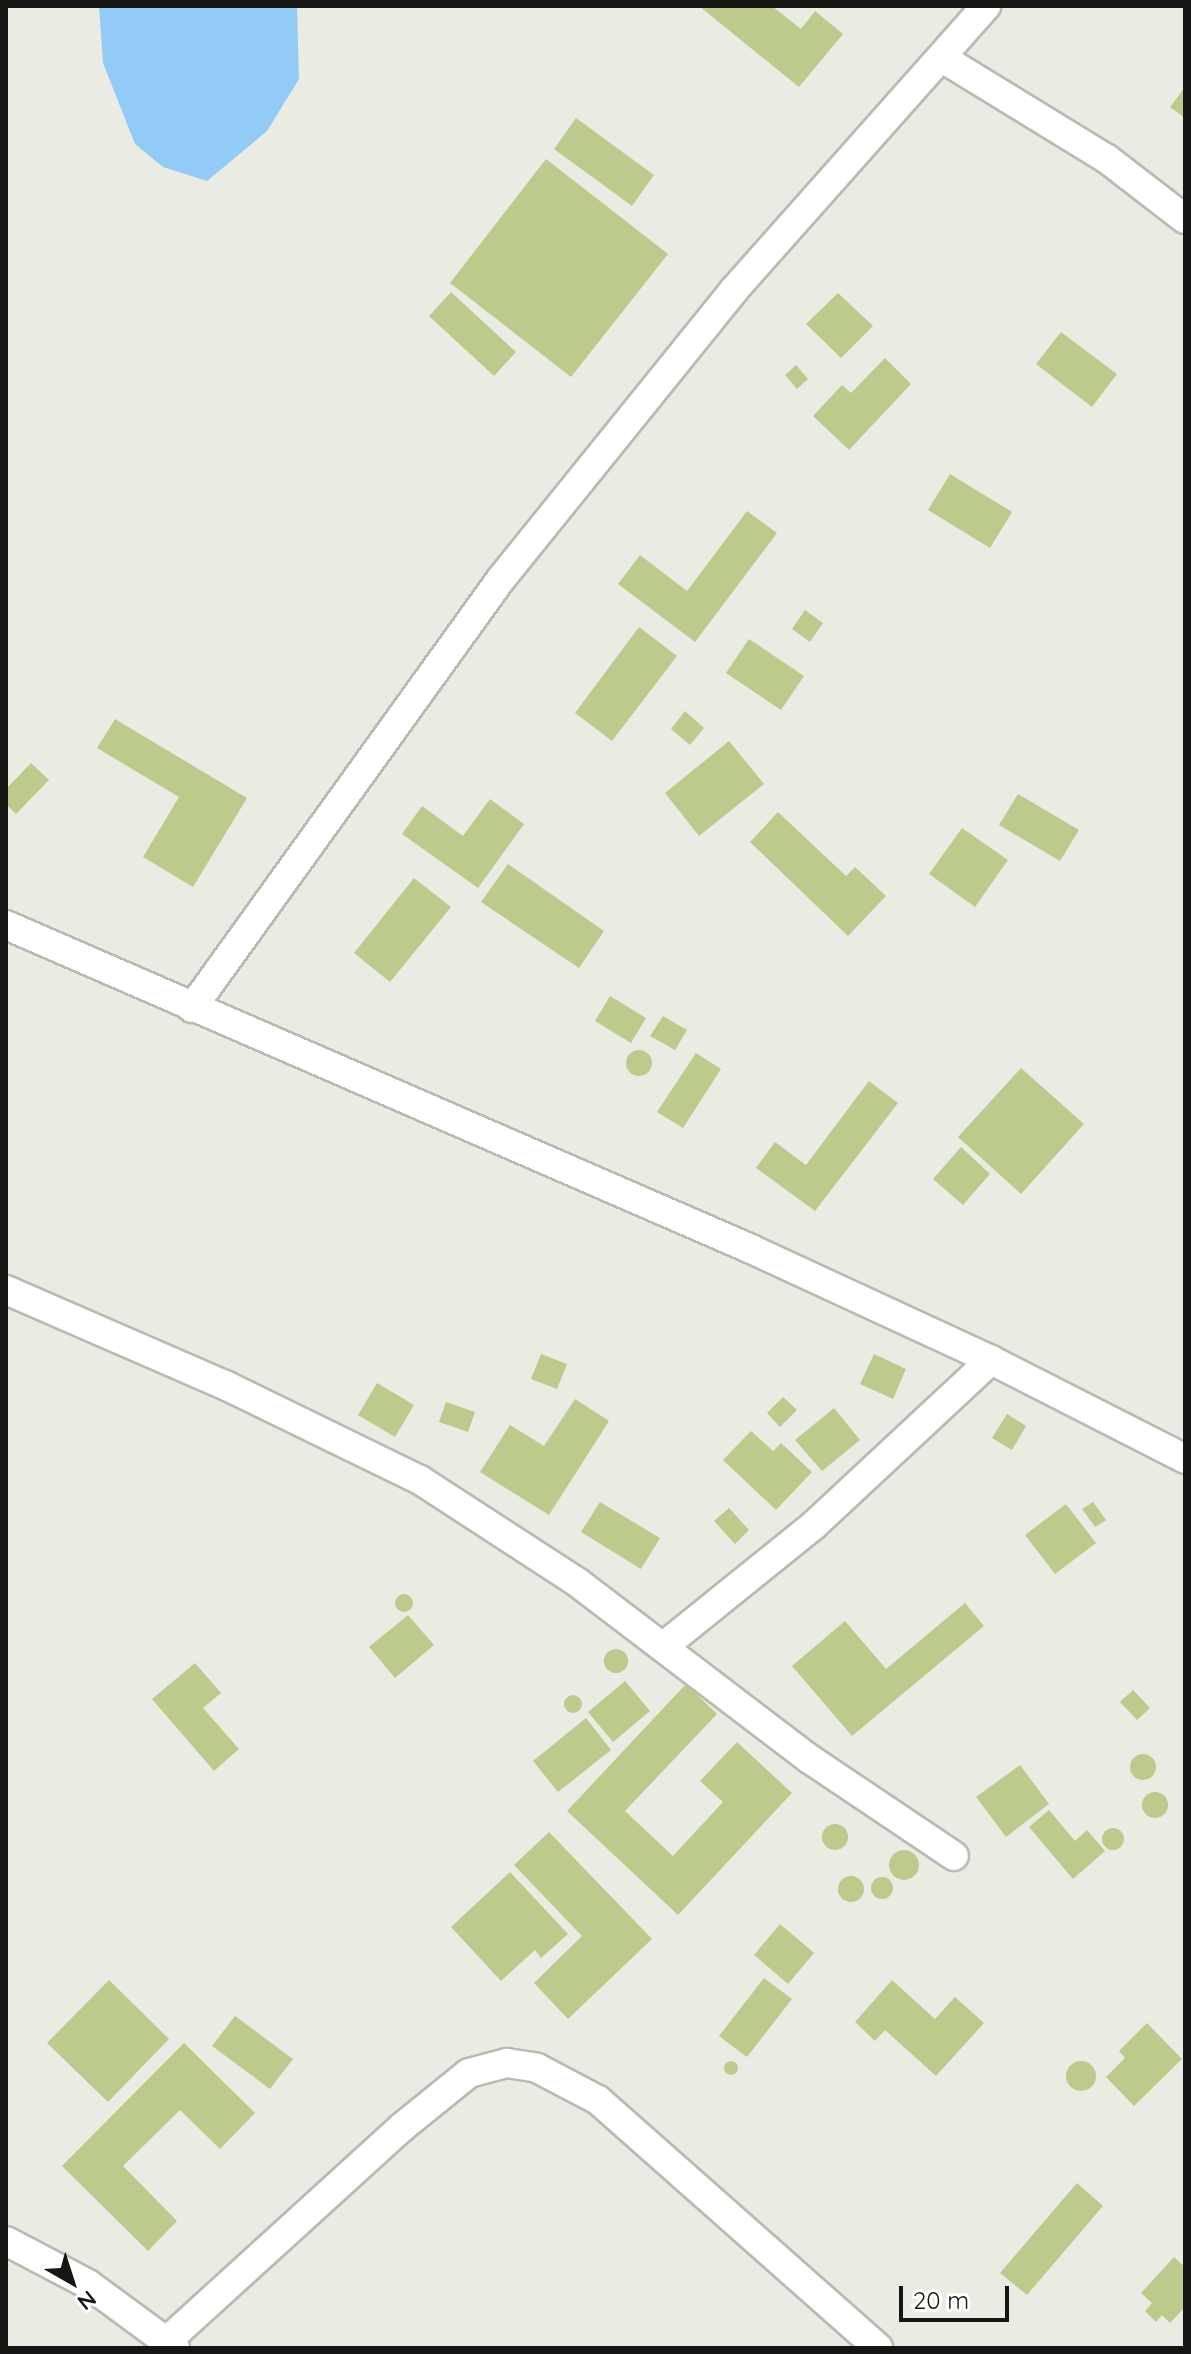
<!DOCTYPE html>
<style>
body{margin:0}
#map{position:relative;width:1191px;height:2354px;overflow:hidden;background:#eaece3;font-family:Quicksand,sans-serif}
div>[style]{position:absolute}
.water>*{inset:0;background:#92cbf5}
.building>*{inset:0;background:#bcca8c}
.round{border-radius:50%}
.roads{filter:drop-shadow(2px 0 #b9bbb2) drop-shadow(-2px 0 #b9bbb2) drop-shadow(0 2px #b9bbb2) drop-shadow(0 -2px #b9bbb2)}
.minor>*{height:28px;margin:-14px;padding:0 14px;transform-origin:14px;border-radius:14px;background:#fff}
span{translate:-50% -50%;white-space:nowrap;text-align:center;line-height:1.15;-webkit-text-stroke:6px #fff;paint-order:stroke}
.frame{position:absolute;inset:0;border:8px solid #151613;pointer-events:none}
.north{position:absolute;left:32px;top:2242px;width:80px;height:80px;-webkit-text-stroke:6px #fff;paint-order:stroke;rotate:141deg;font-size:22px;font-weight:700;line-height:32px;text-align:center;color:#151613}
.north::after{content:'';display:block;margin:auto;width:28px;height:36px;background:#151613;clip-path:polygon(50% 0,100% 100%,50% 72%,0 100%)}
.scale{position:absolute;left:899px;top:2286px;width:110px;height:36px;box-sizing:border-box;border:4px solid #151613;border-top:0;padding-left:10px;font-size:24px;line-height:28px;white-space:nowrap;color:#151613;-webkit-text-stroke:6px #fff;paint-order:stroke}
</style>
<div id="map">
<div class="water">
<i style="clip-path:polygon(99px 6px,297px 6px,299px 79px,267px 131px,207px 181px,163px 167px,135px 144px,103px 63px)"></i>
</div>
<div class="building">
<i style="clip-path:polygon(699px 6px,772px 6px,801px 29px,815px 11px,843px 34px,799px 87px)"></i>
<i style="clip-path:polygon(1185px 87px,1185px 118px,1170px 107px)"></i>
<i style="clip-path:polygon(576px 118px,654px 175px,632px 206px,554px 149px)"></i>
<i style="clip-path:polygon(546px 159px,668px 254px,571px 377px,450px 283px)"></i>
<i style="clip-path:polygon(451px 292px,516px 352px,494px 376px,429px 316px)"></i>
<i style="clip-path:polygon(838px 293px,873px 326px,841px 358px,806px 324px)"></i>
<i style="clip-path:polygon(1061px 332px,1117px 374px,1092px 407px,1036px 364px)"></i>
<i style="clip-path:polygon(885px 358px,911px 384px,849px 450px,813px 416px,842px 385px,851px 393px)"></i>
<i style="clip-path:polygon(796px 365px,808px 379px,797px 389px,785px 375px)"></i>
<i style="clip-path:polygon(950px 474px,1012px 512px,990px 548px,928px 510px)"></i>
<i style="clip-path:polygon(747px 511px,777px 533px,695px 642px,618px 584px,640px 555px,687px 591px)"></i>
<i style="clip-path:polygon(805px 610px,823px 623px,810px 642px,792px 629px)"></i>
<i style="clip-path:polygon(639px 627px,677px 656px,612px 741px,575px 713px)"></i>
<i style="clip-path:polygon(749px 639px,804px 676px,781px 710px,726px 673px)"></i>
<i style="clip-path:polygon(685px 711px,704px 728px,690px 745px,671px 729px)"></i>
<i style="clip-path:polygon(115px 719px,247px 798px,193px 887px,143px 857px,179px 797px,97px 748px)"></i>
<i style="clip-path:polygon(729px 741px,764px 784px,699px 836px,665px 793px)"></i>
<i style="clip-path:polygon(31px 763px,49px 780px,16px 814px,6px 804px,6px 789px)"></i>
<i style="clip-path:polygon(1018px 794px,1079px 830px,1060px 861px,999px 825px)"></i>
<i style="clip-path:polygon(490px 799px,524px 824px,478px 888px,402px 834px,422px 806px,463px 836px)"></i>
<i style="clip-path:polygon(778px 812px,846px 876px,855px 867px,886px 896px,848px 936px,750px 842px)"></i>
<i style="clip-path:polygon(962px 828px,1008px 860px,975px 907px,929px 874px)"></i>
<i style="clip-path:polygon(508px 864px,604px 931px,579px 968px,481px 902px)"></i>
<i style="clip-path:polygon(414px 878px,451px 907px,390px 982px,354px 953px)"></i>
<i style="clip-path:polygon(610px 996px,646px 1018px,631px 1043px,595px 1021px)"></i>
<i style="clip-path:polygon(663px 1016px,687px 1030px,675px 1050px,650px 1036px)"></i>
<i class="round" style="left:626px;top:1050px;width:26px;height:26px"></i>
<i style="clip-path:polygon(696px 1053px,721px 1069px,683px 1128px,657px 1112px)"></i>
<i style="clip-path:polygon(1021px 1068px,1084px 1124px,1021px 1194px,958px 1137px)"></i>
<i style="clip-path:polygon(869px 1081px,898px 1103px,815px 1211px,756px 1168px,775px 1142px,806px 1165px)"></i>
<i style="clip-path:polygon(961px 1147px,990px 1174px,963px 1205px,933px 1179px)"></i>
<i style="clip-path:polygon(541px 1354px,567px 1364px,557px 1389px,531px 1379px)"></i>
<i style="clip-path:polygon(874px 1354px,906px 1369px,893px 1399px,860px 1384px)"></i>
<i style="clip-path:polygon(377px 1383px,414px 1405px,395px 1437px,358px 1415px)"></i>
<i style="clip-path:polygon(783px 1397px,797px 1410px,780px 1427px,767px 1413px)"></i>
<i style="clip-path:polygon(575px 1399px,609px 1421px,549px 1515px,480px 1472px,510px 1425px,544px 1446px)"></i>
<i style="clip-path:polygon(446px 1402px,475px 1412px,468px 1432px,439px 1422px)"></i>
<i style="clip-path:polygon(834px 1408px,860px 1440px,822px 1471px,795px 1440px)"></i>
<i style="clip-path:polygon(1007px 1414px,1026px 1426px,1012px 1450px,992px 1438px)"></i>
<i style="clip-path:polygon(751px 1431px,773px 1451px,781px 1443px,812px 1472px,776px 1510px,723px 1460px)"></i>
<i style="clip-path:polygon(600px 1502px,660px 1538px,641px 1569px,581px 1532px)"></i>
<i style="clip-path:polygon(1093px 1502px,1106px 1520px,1095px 1527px,1082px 1509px)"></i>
<i style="clip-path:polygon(1066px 1504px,1096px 1543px,1055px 1574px,1025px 1535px)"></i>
<i style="clip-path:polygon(729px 1508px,749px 1530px,735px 1544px,714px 1521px)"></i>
<i class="round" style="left:395px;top:1594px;width:18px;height:18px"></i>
<i style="clip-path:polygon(965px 1603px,984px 1626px,852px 1736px,792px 1666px,845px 1621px,886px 1669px)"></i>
<i style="clip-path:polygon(408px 1615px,434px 1645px,395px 1678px,369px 1647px)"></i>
<i class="round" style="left:604px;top:1649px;width:24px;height:24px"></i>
<i style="clip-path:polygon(195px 1663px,221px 1693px,203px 1708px,239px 1749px,214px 1771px,152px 1699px)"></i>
<i style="clip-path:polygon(625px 1681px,650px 1711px,613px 1742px,588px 1712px)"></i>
<i style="clip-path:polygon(686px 1684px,717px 1714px,625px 1811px,673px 1856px,723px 1802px,700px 1781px,737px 1742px,792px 1793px,678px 1915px,567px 1811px)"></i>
<i style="clip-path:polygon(1133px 1690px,1150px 1708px,1137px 1720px,1120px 1702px)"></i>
<i class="round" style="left:564px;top:1695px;width:18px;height:18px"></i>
<i style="clip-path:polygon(586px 1718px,611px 1750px,558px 1792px,533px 1761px)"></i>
<i class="round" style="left:1130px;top:1754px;width:26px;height:26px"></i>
<i style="clip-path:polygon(1020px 1765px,1049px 1804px,1006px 1837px,976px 1797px)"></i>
<i class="round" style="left:1142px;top:1792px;width:26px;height:26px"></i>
<i style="clip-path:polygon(1049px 1810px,1075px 1841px,1087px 1830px,1105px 1851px,1073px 1879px,1029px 1827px)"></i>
<i class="round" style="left:822px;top:1824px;width:26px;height:26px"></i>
<i class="round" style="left:1102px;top:1828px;width:22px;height:22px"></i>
<i style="clip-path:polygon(549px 1832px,652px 1939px,568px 2019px,534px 1983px,582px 1936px,514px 1865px)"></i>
<i class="round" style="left:889px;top:1850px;width:30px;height:30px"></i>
<i style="clip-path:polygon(510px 1872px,568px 1934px,541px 1958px,535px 1950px,501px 1981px,451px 1927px)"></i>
<i class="round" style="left:838px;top:1876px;width:26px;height:26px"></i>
<i class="round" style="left:871px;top:1877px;width:22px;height:22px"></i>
<i style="clip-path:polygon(780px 1924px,814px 1953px,788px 1984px,754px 1955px)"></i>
<i style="clip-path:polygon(764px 1978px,792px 1999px,747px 2057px,719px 2036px)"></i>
<i style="clip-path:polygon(109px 1980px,169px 2039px,108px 2102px,47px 2043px)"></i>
<i style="clip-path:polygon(892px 1980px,935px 2019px,955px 1997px,984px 2023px,936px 2076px,885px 2030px,875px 2041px,855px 2022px)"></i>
<i style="clip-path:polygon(235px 2016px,293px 2059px,270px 2089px,212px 2046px)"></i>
<i style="clip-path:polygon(1147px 2023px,1182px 2059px,1134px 2106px,1106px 2077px,1125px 2058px,1119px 2051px)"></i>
<i style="clip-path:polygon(184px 2043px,255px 2113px,220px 2149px,180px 2110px,123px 2166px,177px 2221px,148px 2251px,62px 2166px)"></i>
<i class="round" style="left:1066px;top:2061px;width:30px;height:30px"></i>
<i class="round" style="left:724px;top:2061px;width:14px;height:14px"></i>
<i style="clip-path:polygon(1077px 2183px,1103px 2206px,1027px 2295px,1000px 2273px)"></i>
<i style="clip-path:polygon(1174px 2257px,1185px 2267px,1185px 2307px,1170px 2323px,1162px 2315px,1156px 2322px,1145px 2311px,1152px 2303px,1141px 2293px)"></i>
</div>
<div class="roads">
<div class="minor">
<i style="left:942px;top:58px;width:193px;rotate:31.5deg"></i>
<i style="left:1107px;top:159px;width:98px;rotate:37.6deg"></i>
<i style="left:6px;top:925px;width:812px;rotate:23.5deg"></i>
<i style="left:751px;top:1249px;width:264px;rotate:24.8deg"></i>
<i style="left:991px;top:1360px;width:218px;rotate:27deg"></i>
<i style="left:192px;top:1008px;width:529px;rotate:-54.24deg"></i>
<i style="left:501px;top:579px;width:371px;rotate:-51.1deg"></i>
<i style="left:734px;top:290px;width:380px;rotate:-48.4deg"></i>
<i style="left:6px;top:1290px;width:239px;rotate:23.5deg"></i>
<i style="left:225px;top:1385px;width:217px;rotate:26deg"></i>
<i style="left:420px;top:1480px;width:187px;rotate:33deg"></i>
<i style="left:577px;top:1582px;width:294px;rotate:37.3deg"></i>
<i style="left:811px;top:1760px;width:172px;rotate:33.9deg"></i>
<i style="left:664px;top:1646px;width:193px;rotate:-38.9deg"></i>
<i style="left:814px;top:1525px;width:242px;rotate:-43deg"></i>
<i style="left:6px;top:2241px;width:93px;rotate:27.7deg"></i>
<i style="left:88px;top:2284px;width:108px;rotate:36.3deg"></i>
<i style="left:167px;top:2341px;width:316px;rotate:-42.3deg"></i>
<i style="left:401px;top:2128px;width:87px;rotate:-39deg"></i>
<i style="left:469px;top:2073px;width:39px;rotate:-15deg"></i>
<i style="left:507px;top:2063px;width:30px;rotate:9deg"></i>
<i style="left:537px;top:2068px;width:69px;rotate:27.7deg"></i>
<i style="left:598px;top:2100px;width:374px;rotate:41.5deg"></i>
</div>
</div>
<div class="frame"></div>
<div class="north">N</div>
<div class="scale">20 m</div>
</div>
